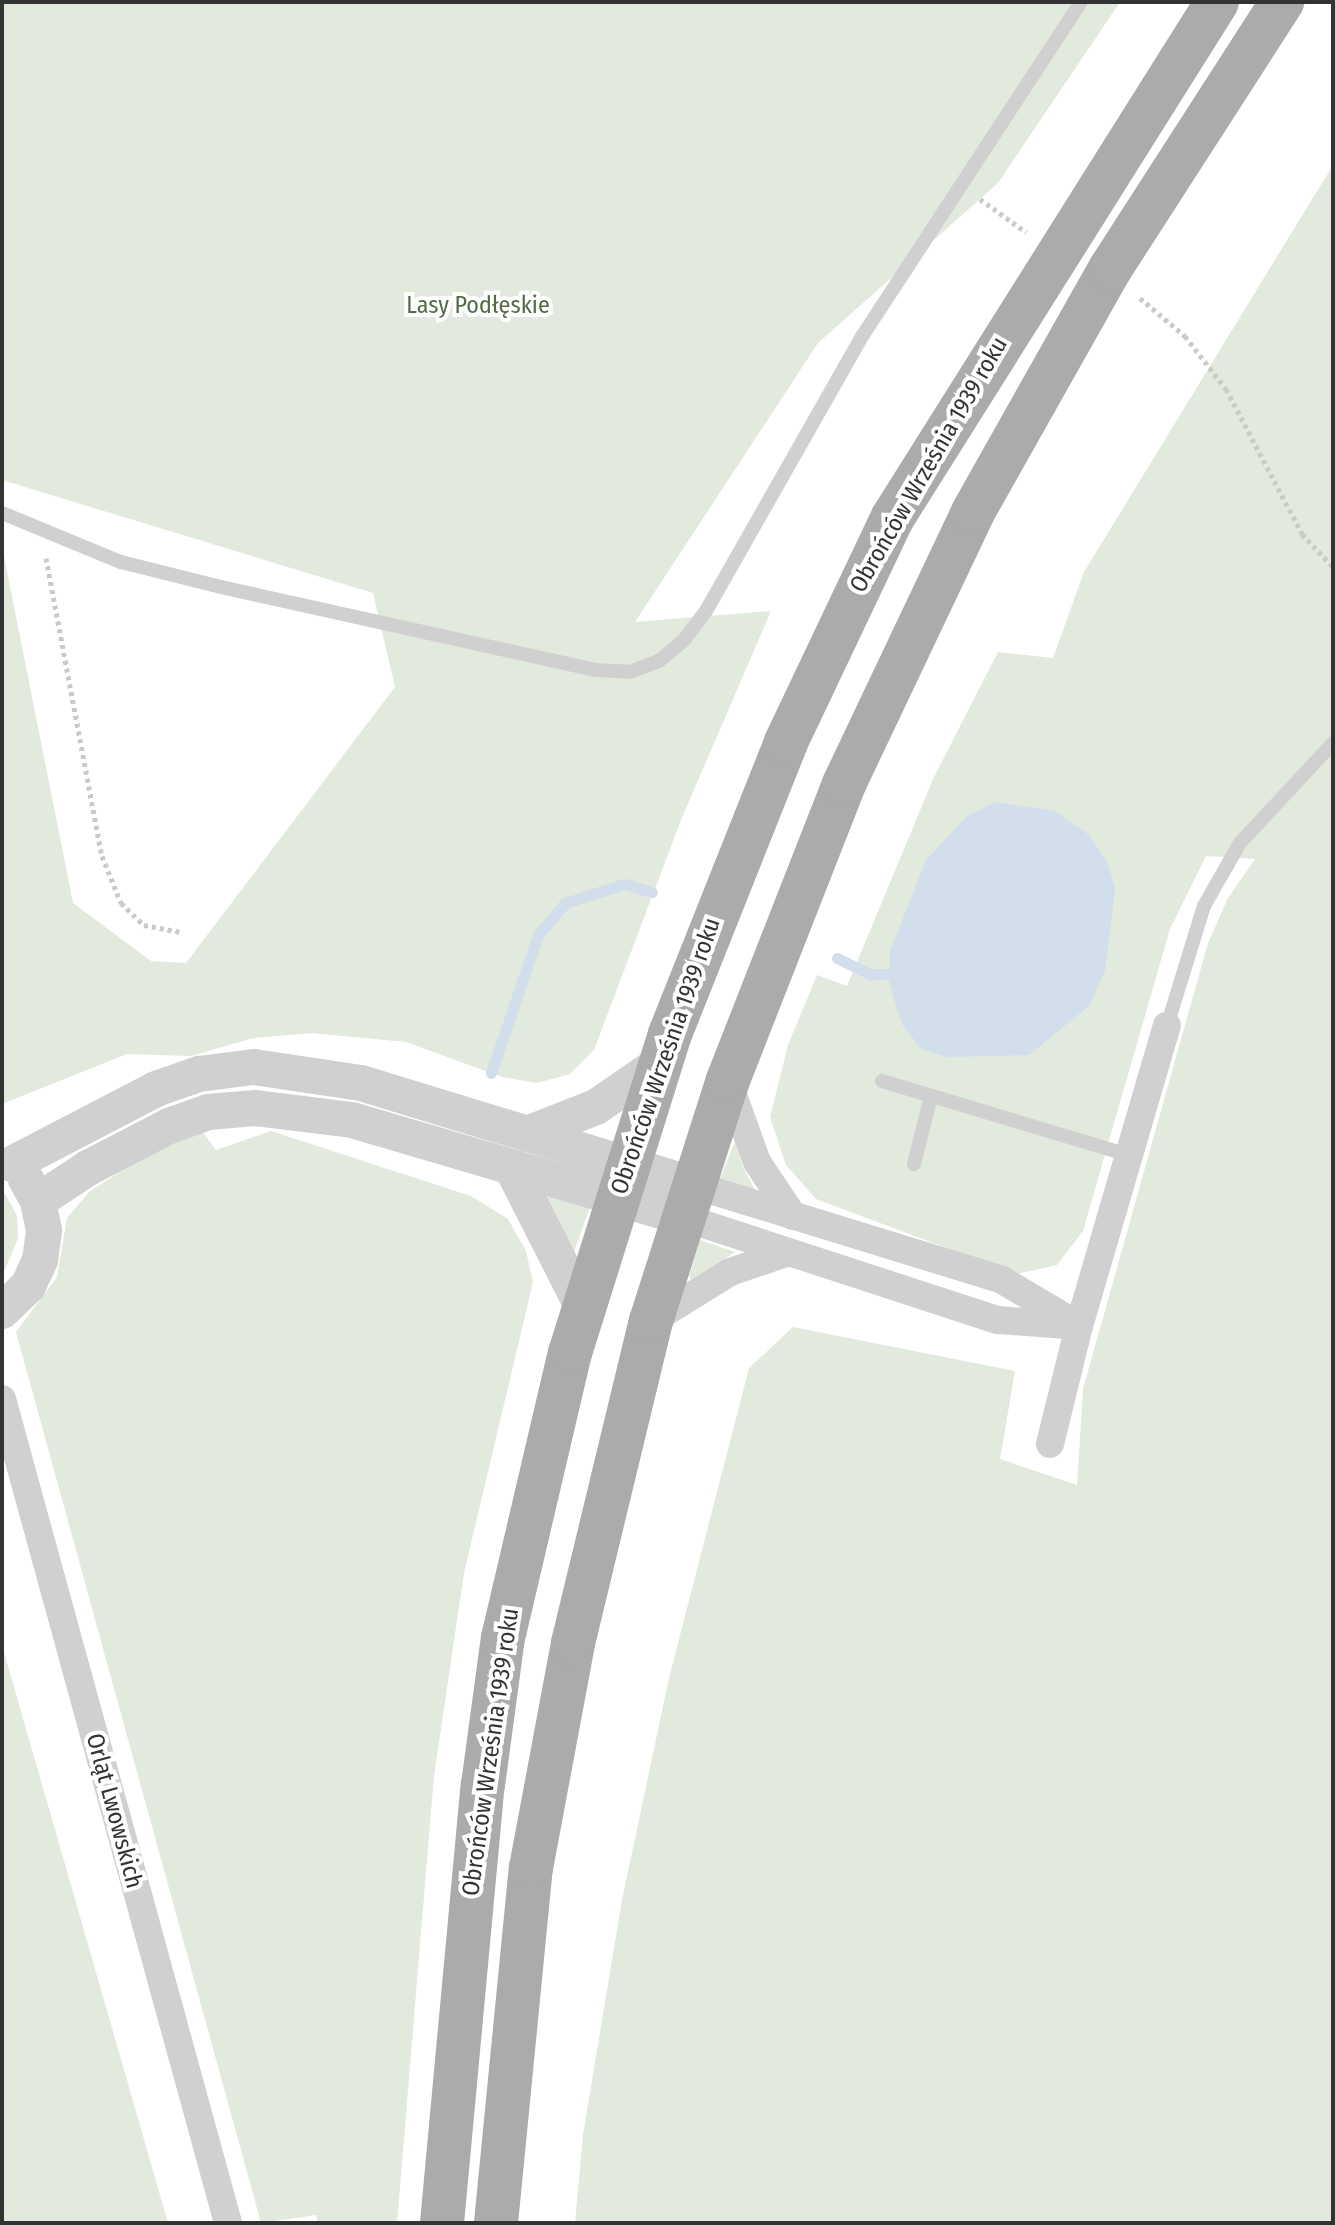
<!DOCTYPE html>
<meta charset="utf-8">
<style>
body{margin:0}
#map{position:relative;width:1335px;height:2225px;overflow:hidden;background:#fff;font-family:"Fira Sans Condensed",sans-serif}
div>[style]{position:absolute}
.green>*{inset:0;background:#e2e9dd}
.water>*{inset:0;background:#d2deeb}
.stream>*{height:11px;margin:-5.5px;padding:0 5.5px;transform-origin:5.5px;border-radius:5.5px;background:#d2deeb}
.path>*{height:5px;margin-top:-2.5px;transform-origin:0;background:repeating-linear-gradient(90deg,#cacaca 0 4px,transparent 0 8px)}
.service>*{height:14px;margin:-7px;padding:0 7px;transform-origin:7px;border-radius:7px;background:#d0d0d0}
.minor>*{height:28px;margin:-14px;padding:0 14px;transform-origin:14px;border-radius:14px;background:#d0d0d0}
.tertiary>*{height:36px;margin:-18px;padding:0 18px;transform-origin:18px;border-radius:18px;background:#d0d0d0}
.primary>*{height:44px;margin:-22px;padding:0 22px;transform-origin:22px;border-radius:22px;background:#ababab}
span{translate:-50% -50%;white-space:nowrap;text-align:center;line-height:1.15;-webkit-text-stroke:8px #fff;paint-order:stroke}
.park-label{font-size:24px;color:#526c43}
.street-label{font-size:24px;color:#333}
.frame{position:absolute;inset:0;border:4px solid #333;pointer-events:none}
</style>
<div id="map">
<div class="green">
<i style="clip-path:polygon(2px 2px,1120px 2px,998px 183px,818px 343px,635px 622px,771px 611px,681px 820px,594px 1050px,570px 1074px,537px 1083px,502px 1077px,406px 1042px,312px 1033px,254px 1038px,191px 1056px,127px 1054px,2px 1104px,2px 546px,73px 903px,151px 961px,186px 963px,395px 687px,373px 593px,2px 480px)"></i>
<i style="clip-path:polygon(1333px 165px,1333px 2223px,575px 2223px,583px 2135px,622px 1900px,669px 1678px,749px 1368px,793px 1327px,1015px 1371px,1000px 1459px,1077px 1485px,1083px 1389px,1208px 943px,1228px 898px,1255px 859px,1206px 856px,1170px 929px,1083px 1231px,1057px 1265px,1016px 1274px,816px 1199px,786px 1165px,770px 1117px,788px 1045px,817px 975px,847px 986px,934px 777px,998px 652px,1053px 658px,1084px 572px)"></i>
<i style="clip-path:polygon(202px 1131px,216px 1150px,271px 1131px,471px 1196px,508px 1219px,526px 1251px,533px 1282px,464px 1573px,434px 1776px,397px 2223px,318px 2223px,316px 2215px,261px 2223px,16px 1332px,57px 1277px,67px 1218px,89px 1192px,141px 1158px)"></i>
<i style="clip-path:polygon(735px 1141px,743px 1167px,755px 1190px,720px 1179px)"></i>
<i style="clip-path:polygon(533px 1185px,590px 1207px,574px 1252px,555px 1213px)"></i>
<i style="clip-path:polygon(2px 1188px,17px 1216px,18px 1239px,2px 1276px)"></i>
<i style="clip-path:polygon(700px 1240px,735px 1252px,691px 1280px,689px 1276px)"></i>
<i style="clip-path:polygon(2px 1645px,168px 2223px,2px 2223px)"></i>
</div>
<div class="water">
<i style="clip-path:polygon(995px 802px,1055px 811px,1089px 835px,1108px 863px,1115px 889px,1105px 971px,1089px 1006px,1029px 1055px,947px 1057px,921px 1049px,902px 1024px,889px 983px,890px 951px,926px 860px,967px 816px)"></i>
</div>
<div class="stream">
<i style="left:837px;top:958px;width:37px;rotate:26deg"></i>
<i style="left:870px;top:974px;width:19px"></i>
<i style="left:491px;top:1073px;width:146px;rotate:-71.2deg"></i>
<i style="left:538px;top:935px;width:42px;rotate:-49.8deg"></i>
<i style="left:565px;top:903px;width:62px;rotate:-17.9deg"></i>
<i style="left:624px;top:884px;width:29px;rotate:16deg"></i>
</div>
<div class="path">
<i style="left:980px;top:199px;width:57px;rotate:35.7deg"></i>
<i style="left:1140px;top:298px;width:59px;rotate:40.2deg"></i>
<i style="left:1185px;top:336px;width:67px;rotate:52.3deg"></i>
<i style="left:1226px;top:389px;width:164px;rotate:62.3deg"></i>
<i style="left:1302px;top:534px;width:45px;rotate:46.8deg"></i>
<i style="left:46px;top:558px;width:303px;rotate:79.4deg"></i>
<i style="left:102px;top:856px;width:51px;rotate:68deg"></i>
<i style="left:121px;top:903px;width:32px;rotate:44deg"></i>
<i style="left:144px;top:925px;width:37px;rotate:11deg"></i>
</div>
<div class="service">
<i style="left:2px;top:513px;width:129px;rotate:22.4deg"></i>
<i style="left:121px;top:562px;width:103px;rotate:14deg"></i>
<i style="left:221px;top:587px;width:383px;rotate:12.5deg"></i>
<i style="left:595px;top:670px;width:35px;rotate:3deg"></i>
<i style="left:630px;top:672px;width:31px;rotate:-21deg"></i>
<i style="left:659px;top:661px;width:33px;rotate:-40deg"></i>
<i style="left:684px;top:640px;width:36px;rotate:-53deg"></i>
<i style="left:706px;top:611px;width:318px;rotate:-60.4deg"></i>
<i style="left:863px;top:335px;width:398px;rotate:-56.8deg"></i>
<i style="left:1167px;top:1026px;width:126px;rotate:-72.9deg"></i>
<i style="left:1204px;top:906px;width:73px;rotate:-60.3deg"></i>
<i style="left:1240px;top:843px;width:137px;rotate:-47.1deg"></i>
<i style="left:882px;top:1081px;width:258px;rotate:16.7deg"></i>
<i style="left:914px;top:1164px;width:70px;rotate:-76deg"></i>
</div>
<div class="minor">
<i style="left:728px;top:1081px;width:86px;rotate:70.3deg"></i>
<i style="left:757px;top:1162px;width:65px;rotate:56.3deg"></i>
<i style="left:694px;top:1185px;width:322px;rotate:17.1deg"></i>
<i style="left:1002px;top:1280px;width:80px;rotate:30.7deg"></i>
<i style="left:682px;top:1217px;width:332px;rotate:18.1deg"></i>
<i style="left:998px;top:1320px;width:81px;rotate:4.2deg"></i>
<i style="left:651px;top:1321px;width:93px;rotate:-31.8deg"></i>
<i style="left:730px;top:1272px;width:59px;rotate:-18.7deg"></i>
<i style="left:2px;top:1399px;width:854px;rotate:74.66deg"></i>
<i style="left:1050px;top:1444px;width:122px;rotate:-76.2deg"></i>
<i style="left:1079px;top:1326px;width:313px;rotate:-73.7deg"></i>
</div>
<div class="tertiary">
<i style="left:527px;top:1134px;width:74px;rotate:-21.4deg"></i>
<i style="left:596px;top:1107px;width:78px;rotate:-34.5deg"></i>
<i style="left:12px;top:1164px;width:162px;rotate:-27.5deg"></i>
<i style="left:156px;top:1089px;width:46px;rotate:-19.2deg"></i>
<i style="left:199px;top:1074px;width:55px;rotate:-7.3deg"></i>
<i style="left:254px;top:1067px;width:108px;rotate:8.5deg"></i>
<i style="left:361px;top:1083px;width:348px;rotate:17deg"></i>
<i style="left:512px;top:1168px;width:157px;rotate:63.1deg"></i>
<i style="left:38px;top:1201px;width:60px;rotate:-33.4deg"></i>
<i style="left:88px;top:1168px;width:91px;rotate:-27.4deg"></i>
<i style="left:169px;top:1126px;width:41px;rotate:-19.7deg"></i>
<i style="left:208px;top:1112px;width:48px;rotate:-4.8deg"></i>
<i style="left:256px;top:1108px;width:97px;rotate:7.1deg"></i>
<i style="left:352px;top:1120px;width:344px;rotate:16.4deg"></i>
<i style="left:2px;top:1311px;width:36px;rotate:-44deg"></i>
<i style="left:28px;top:1286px;width:29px;rotate:-65deg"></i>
<i style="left:40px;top:1260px;width:30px;rotate:-82deg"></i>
<i style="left:44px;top:1230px;width:30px;rotate:-102deg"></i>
<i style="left:38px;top:1201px;width:25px;rotate:-119deg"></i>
</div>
<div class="primary">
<i style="left:442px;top:2223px;width:440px;rotate:-84.7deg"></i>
<i style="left:483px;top:1785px;width:148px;rotate:-82.3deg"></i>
<i style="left:503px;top:1638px;width:293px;rotate:-76.8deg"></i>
<i style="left:570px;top:1353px;width:334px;rotate:-72.6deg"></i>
<i style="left:670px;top:1034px;width:314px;rotate:-68.3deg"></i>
<i style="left:786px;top:742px;width:249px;rotate:-64.6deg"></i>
<i style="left:893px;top:517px;width:608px;rotate:-57.82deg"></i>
<i style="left:496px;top:2223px;width:357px;rotate:-84.4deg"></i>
<i style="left:531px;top:1868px;width:229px;rotate:-79.4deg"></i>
<i style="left:573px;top:1643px;width:331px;rotate:-76.4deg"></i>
<i style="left:651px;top:1321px;width:253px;rotate:-72.3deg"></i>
<i style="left:728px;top:1080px;width:318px;rotate:-68.6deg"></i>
<i style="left:844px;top:784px;width:301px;rotate:-64.6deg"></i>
<i style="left:973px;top:512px;width:279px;rotate:-60.6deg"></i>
<i style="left:1110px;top:269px;width:318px;rotate:-57.2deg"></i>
</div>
<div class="park-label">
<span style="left:478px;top:306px">Lasy Podłęskie</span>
</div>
<div class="street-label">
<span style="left:929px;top:465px;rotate:-60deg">Obrońców Września 1939 roku</span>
<span style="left:666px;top:1056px;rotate:-71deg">Obrońców Września 1939 roku</span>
<span style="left:491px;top:1752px;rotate:-82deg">Obrońców Września 1939 roku</span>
<span style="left:114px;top:1811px;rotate:75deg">Orląt Lwowskich</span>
</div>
<div class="frame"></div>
</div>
